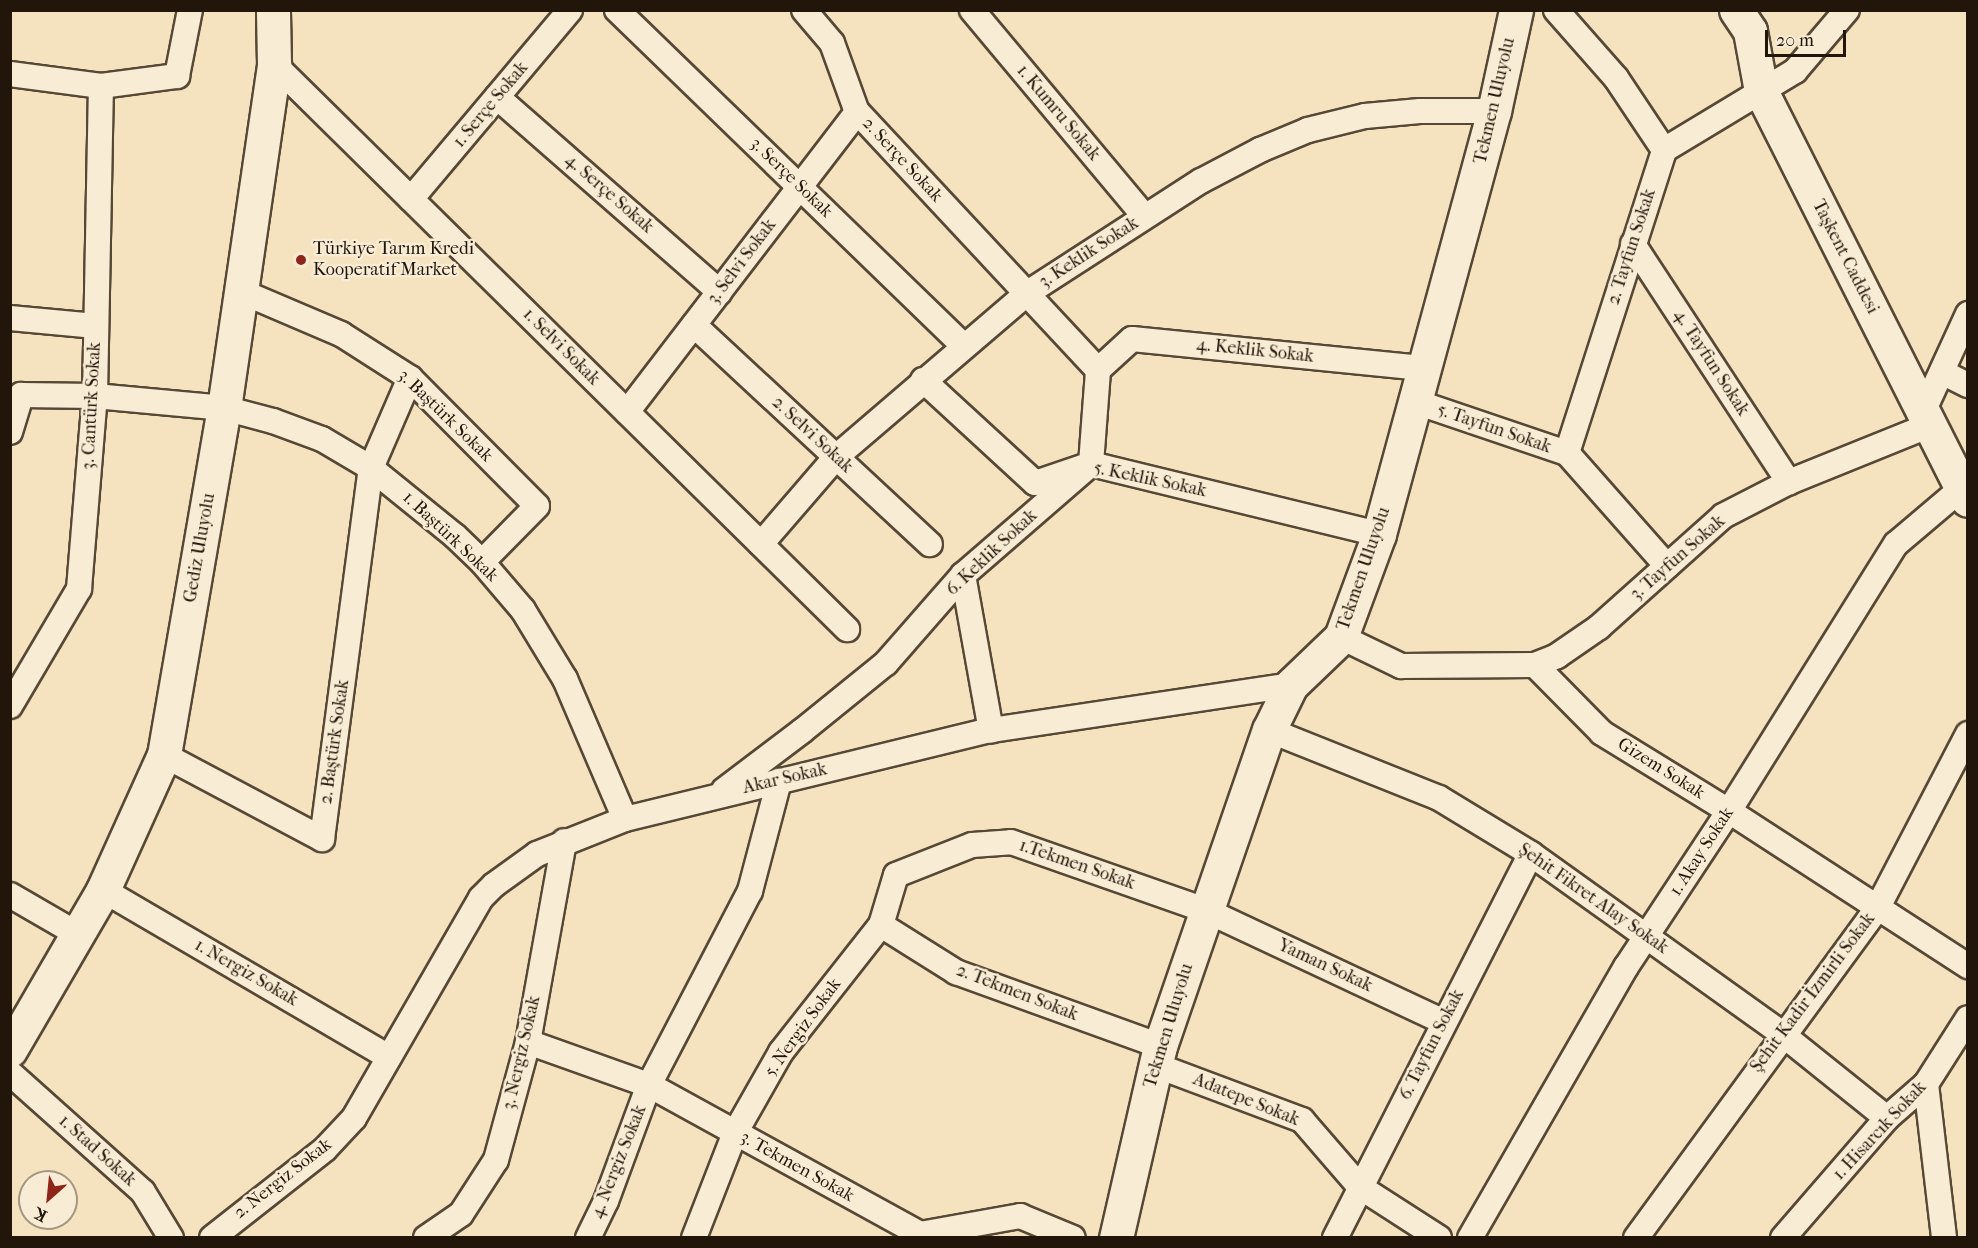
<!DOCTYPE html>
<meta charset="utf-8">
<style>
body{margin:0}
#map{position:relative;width:1978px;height:1248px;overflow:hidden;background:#f5e2be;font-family:"IM FELL French Canon",serif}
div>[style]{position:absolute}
.roads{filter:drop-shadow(2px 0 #574836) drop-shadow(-2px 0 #574836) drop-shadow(0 2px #574836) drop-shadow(0 -2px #574836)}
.street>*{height:24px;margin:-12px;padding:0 12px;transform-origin:12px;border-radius:12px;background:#f8ecd5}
.secondary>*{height:33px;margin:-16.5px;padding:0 16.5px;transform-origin:16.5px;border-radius:16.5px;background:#f8ecd5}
.dots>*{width:16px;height:16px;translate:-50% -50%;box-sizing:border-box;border:3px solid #f8ecd5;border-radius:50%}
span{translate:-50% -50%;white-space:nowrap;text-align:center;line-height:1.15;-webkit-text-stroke:5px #f8ecd5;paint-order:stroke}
.street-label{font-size:18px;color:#221509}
.poi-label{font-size:18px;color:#221509}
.left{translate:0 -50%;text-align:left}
.frame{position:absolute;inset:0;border:12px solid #221509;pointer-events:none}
.north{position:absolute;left:18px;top:1170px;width:60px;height:60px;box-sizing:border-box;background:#f8ecd5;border:2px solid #a29683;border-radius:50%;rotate:207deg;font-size:16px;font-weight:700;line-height:24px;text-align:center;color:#221509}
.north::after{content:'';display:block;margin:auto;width:21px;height:27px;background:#8f2418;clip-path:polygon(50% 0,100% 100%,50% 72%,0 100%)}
.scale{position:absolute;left:1765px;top:30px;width:81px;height:27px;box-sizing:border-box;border:3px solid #221509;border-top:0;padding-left:8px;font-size:18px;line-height:21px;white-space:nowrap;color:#221509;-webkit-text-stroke:4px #f8ecd5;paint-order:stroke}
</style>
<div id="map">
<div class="roads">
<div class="street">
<i style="left:617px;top:10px;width:483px;rotate:44.1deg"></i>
<i style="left:972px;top:10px;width:268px;rotate:50.1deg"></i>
<i style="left:1556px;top:10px;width:91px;rotate:48.6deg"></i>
<i style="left:1616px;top:78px;width:87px;rotate:56.3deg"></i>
<i style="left:274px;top:64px;width:805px;rotate:44.6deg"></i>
<i style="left:10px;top:74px;width:92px;rotate:7.5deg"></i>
<i style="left:101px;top:86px;width:77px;rotate:-7.5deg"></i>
<i style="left:177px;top:76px;width:67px;rotate:-78.9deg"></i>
<i style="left:497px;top:97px;width:296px;rotate:41.2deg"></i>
<i style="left:411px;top:199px;width:247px;rotate:-49.9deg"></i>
<i style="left:1633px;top:244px;width:285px;rotate:56.8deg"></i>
<i style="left:240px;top:291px;width:110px;rotate:23.1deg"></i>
<i style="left:341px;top:334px;width:82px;rotate:32.5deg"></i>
<i style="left:410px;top:378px;width:180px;rotate:45.2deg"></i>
<i style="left:537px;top:506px;width:78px;rotate:134.5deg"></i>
<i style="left:10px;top:318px;width:86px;rotate:5.3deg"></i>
<i style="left:694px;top:325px;width:322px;rotate:42.9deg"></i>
<i style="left:1098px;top:370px;width:46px;rotate:-42.4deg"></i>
<i style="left:1132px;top:339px;width:294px;rotate:5.7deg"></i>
<i style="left:1942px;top:372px;width:29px;rotate:27deg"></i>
<i style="left:923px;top:380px;width:152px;rotate:42.6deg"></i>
<i style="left:1035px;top:483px;width:59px;rotate:-18.7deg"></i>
<i style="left:1091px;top:464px;width:296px;rotate:13.7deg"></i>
<i style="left:1416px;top:402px;width:159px;rotate:18.7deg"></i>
<i style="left:1567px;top:453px;width:151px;rotate:48.5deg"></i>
<i style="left:627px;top:412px;width:378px;rotate:-52.5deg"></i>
<i style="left:1923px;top:412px;width:108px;rotate:-65.3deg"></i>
<i style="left:10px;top:432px;width:39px;rotate:-73deg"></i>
<i style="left:21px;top:395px;width:74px;rotate:0.8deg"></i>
<i style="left:95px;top:396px;width:130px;rotate:5.3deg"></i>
<i style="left:224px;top:408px;width:51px;rotate:14.9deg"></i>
<i style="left:273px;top:421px;width:52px;rotate:20.2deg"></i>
<i style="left:322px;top:439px;width:57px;rotate:30.6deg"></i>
<i style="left:371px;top:468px;width:108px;rotate:39deg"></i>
<i style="left:455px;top:536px;width:37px;rotate:44deg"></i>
<i style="left:482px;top:562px;width:63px;rotate:49.5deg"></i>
<i style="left:523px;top:610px;width:81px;rotate:58.7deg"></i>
<i style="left:565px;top:679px;width:152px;rotate:66.8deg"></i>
<i style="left:1567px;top:453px;width:318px;rotate:-72.2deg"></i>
<i style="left:1664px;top:150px;width:153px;rotate:-31.1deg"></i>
<i style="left:1795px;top:71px;width:80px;rotate:-49.6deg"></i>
<i style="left:761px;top:544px;width:115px;rotate:-49.2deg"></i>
<i style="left:836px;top:457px;width:250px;rotate:-40.6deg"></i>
<i style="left:1026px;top:294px;width:208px;rotate:-32.9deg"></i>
<i style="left:1201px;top:181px;width:67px;rotate:-27.7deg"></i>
<i style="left:1260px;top:150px;width:52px;rotate:-22.6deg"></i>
<i style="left:1308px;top:130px;width:59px;rotate:-13.8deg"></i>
<i style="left:1365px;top:116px;width:55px;rotate:-5.2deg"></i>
<i style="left:1420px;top:111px;width:74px"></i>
<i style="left:963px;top:575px;width:158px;rotate:79.8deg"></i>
<i style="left:1341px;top:637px;width:67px;rotate:25.8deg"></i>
<i style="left:1401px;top:666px;width:134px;rotate:-0.4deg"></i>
<i style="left:1535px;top:665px;width:95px;rotate:45.4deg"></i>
<i style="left:1602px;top:733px;width:149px;rotate:31.6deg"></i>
<i style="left:1729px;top:811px;width:285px;rotate:33deg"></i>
<i style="left:1535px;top:665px;width:24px;rotate:-22deg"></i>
<i style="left:1557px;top:656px;width:51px;rotate:-34.6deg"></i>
<i style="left:1599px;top:627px;width:166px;rotate:-41.8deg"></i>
<i style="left:1723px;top:516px;width:74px;rotate:-27.3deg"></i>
<i style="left:1789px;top:482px;width:152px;rotate:-22deg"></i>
<i style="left:10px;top:706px;width:136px;rotate:-59.5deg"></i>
<i style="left:79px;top:589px;width:194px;rotate:-85.3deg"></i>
<i style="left:95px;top:396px;width:310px;rotate:-88.9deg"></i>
<i style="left:1269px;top:730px;width:183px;rotate:21.8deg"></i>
<i style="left:1439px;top:798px;width:108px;rotate:31.3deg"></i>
<i style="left:1531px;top:854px;width:309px;rotate:35.6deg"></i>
<i style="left:1782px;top:1034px;width:134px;rotate:38.7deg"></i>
<i style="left:164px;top:755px;width:179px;rotate:28deg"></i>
<i style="left:322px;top:839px;width:374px;rotate:-82.5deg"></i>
<i style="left:371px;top:468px;width:98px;rotate:-66.6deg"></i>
<i style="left:724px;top:790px;width:98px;rotate:-37.1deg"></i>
<i style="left:802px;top:731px;width:108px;rotate:-39deg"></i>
<i style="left:886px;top:663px;width:117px;rotate:-48.8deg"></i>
<i style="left:963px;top:575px;width:169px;rotate:-40.9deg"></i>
<i style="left:1091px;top:464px;width:94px;rotate:-85.7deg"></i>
<i style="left:1098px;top:370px;width:353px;rotate:-133deg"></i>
<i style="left:857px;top:112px;width:73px;rotate:-109.9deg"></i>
<i style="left:832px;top:43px;width:43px;rotate:-130.3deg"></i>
<i style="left:103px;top:890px;width:331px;rotate:30.3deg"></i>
<i style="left:10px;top:895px;width:80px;rotate:30.1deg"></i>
<i style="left:881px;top:925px;width:89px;rotate:32.1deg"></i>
<i style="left:956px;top:972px;width:217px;rotate:19.9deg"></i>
<i style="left:528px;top:1042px;width:128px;rotate:19.6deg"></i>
<i style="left:649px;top:1085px;width:309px;rotate:28.8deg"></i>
<i style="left:920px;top:1234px;width:102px;rotate:-10.2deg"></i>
<i style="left:1020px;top:1216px;width:57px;rotate:22.5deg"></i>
<i style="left:1155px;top:1065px;width:157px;rotate:20.5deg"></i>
<i style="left:1302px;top:1120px;width:89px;rotate:49.1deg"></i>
<i style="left:1360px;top:1187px;width:94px;rotate:32.8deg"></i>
<i style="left:10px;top:1073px;width:178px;rotate:41.8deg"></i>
<i style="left:143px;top:1192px;width:54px;rotate:58.7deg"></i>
<i style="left:1926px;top:1084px;width:155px;rotate:83.3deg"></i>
<i style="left:212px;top:1238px;width:144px;rotate:-38.2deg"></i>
<i style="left:325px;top:1149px;width:42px;rotate:-46.9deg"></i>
<i style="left:354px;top:1118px;width:254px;rotate:-60deg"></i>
<i style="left:481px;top:898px;width:18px;rotate:-45deg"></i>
<i style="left:494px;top:885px;width:53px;rotate:-35.8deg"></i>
<i style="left:537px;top:854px;width:95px;rotate:-21.7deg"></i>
<i style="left:625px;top:819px;width:377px;rotate:-13.7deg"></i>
<i style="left:991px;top:730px;width:303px;rotate:-8.5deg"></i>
<i style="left:426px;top:1238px;width:42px;rotate:-34.4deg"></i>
<i style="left:461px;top:1214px;width:64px;rotate:-57.1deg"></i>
<i style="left:496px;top:1160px;width:122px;rotate:-74.8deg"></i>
<i style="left:528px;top:1042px;width:204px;rotate:-79.8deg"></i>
<i style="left:588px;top:1238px;width:41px;rotate:-64.1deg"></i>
<i style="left:606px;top:1201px;width:124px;rotate:-69.7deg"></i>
<i style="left:649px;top:1085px;width:219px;rotate:-62.5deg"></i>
<i style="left:750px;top:891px;width:114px;rotate:-75.2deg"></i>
<i style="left:694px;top:1238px;width:113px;rotate:-68.7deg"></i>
<i style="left:735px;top:1133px;width:93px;rotate:-60.4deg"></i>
<i style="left:781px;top:1052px;width:162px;rotate:-51.8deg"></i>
<i style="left:881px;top:925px;width:52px;rotate:-73.3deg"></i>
<i style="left:896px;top:875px;width:82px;rotate:-21.5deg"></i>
<i style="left:972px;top:845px;width:39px;rotate:-4deg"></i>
<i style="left:1011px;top:842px;width:206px;rotate:19.3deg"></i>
<i style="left:1205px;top:910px;width:264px;rotate:25.1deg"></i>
<i style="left:1335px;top:1238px;width:431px;rotate:-63deg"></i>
<i style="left:1470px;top:1238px;width:313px;rotate:-60.1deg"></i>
<i style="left:1626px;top:967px;width:187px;rotate:-56.6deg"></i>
<i style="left:1729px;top:811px;width:315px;rotate:-58deg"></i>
<i style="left:1896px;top:544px;width:87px;rotate:-40.3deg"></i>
<i style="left:1636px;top:1238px;width:410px;rotate:-53.8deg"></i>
<i style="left:1878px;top:907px;width:195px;rotate:-62.5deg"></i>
<i style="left:1783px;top:1238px;width:159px;rotate:-49.1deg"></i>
<i style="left:1887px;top:1118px;width:52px;rotate:-41.1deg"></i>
<i style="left:1926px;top:1084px;width:78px;rotate:-57.5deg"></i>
</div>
<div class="secondary">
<i style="left:1736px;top:10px;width:25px;rotate:56deg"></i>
<i style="left:1750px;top:31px;width:61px;rotate:79.6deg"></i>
<i style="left:1761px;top:91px;width:458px;rotate:63.2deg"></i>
<i style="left:10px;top:1050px;width:185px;rotate:-59.8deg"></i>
<i style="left:103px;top:890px;width:148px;rotate:-65.7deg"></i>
<i style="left:164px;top:755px;width:352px;rotate:-80.2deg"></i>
<i style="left:224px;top:408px;width:348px;rotate:-81.7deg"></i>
<i style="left:274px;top:64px;width:54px;rotate:-91.1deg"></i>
<i style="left:1116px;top:1238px;width:197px;rotate:-77.1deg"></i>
<i style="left:1160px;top:1046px;width:334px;rotate:-71deg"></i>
<i style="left:1269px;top:730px;width:50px;rotate:-63.9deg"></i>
<i style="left:1291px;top:685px;width:69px;rotate:-43.8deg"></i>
<i style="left:1341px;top:637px;width:110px;rotate:-69.7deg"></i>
<i style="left:1379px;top:534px;width:438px;rotate:-74.8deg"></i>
<i style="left:1494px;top:111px;width:103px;rotate:-77.7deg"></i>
</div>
</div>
<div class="dots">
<i style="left:301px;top:260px;background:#8f2418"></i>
</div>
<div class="street-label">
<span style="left:1495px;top:101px;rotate:-77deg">Tekmen Uluyolu</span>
<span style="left:491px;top:105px;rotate:-50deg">1. Serçe Sokak</span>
<span style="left:1058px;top:113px;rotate:50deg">1. Kumru Sokak</span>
<span style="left:902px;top:160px;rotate:47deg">2. Serçe Sokak</span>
<span style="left:791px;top:178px;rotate:44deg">3. Serçe Sokak</span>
<span style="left:609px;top:194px;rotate:41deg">4. Serçe Sokak</span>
<span style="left:1632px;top:247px;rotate:-72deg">2. Tayfun Sokak</span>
<span style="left:1089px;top:253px;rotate:-33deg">3. Keklik Sokak</span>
<span style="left:1845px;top:257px;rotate:63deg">Taşkent Caddesi</span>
<span style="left:742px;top:262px;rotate:-53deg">3. Selvi Sokak</span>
<span style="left:561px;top:347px;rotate:45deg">1. Selvi Sokak</span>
<span style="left:1255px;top:351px;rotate:6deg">4. Keklik Sokak</span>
<span style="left:1711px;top:363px;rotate:57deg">4. Tayfun Sokak</span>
<span style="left:92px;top:406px;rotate:-87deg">3. Cantürk Sokak</span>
<span style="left:445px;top:416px;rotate:44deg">3. Baştürk Sokak</span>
<span style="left:1494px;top:429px;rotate:19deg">5. Tayfun Sokak</span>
<span style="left:812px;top:435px;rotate:43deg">2. Selvi Sokak</span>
<span style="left:1150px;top:480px;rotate:12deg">5. Keklik Sokak</span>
<span style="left:450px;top:537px;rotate:43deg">1. Baştürk Sokak</span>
<span style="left:200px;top:548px;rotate:-80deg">Gediz Uluyolu</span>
<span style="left:992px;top:553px;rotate:-43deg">6. Keklik Sokak</span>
<span style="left:1678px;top:558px;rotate:-41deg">3. Tayfun Sokak</span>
<span style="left:1364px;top:569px;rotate:-71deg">Tekmen Uluyolu</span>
<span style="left:335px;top:742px;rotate:-82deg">2. Baştürk Sokak</span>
<span style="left:1661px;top:769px;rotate:32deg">Gizem Sokak</span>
<span style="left:785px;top:779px;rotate:-13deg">Akar Sokak</span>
<span style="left:1702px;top:852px;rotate:-57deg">1. Akay Sokak</span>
<span style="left:1077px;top:865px;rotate:19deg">1.Tekmen Sokak</span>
<span style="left:1593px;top:899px;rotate:35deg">Şehit Fikret Alay Sokak</span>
<span style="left:1325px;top:966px;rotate:25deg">Yaman Sokak</span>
<span style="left:246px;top:973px;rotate:30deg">1. Nergiz Sokak</span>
<span style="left:1017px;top:993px;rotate:21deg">2. Tekmen Sokak</span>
<span style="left:1813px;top:993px;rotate:-53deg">Şehit Kadir İzmirli Sokak</span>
<span style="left:1169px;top:1026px;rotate:-73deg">Tekmen Uluyolu</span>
<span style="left:803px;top:1028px;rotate:-54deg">5. Nergiz Sokak</span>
<span style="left:1432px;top:1045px;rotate:-63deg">6. Tayfun Sokak</span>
<span style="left:522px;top:1053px;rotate:-77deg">3. Nergiz Sokak</span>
<span style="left:1246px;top:1100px;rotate:22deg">Adatepe Sokak</span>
<span style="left:1880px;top:1131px;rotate:-47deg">1. Hisarcık Sokak</span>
<span style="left:97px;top:1151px;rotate:42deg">1. Stad Sokak</span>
<span style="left:619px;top:1162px;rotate:-68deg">4. Nergiz Sokak</span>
<span style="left:797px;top:1167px;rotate:29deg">3. Tekmen Sokak</span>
<span style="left:283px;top:1179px;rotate:-38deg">2. Nergiz Sokak</span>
</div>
<div class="poi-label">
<span class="left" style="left:313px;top:260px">Türkiye Tarım Kredi<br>Kooperatif Market</span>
</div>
<div class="frame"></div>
<div class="north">K</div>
<div class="scale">20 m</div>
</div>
